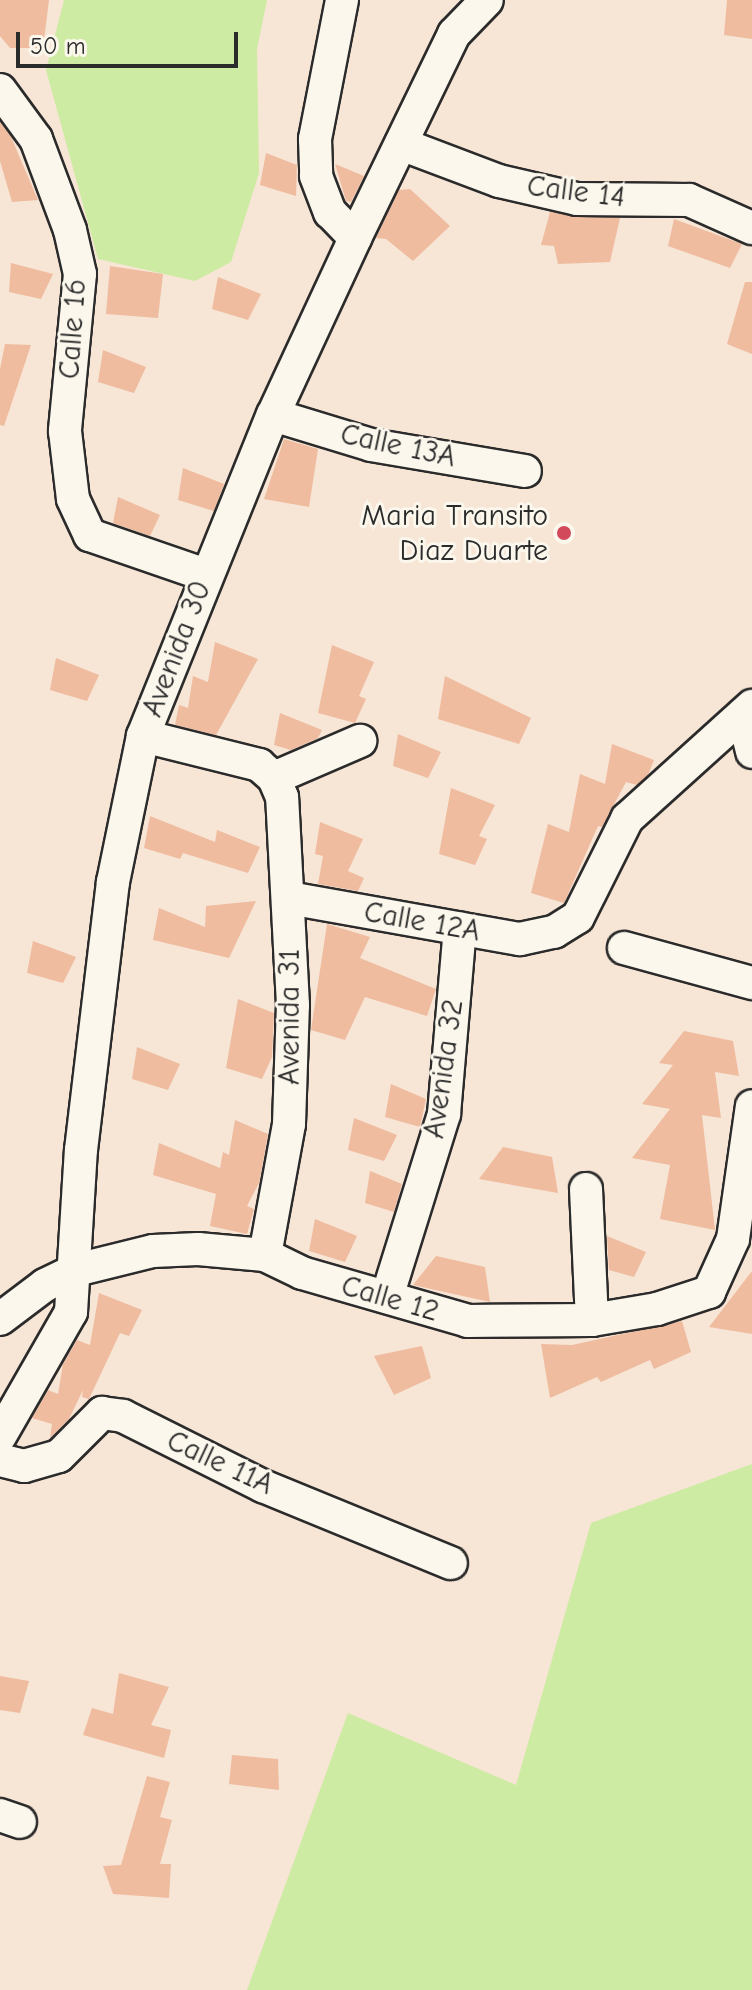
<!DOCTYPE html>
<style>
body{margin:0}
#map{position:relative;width:752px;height:1990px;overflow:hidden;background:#f7e5d5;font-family:"Comic Neue",sans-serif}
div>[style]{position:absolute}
.green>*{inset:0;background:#cdeba2}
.building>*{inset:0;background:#efbca0}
.roads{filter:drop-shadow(2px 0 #2b2b2b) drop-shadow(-2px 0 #2b2b2b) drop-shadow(0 2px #2b2b2b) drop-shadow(0 -2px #2b2b2b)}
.street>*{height:32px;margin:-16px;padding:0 16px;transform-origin:16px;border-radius:16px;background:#fbf7ec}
.dots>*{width:22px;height:22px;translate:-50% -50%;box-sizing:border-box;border:4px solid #fbf7ec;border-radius:50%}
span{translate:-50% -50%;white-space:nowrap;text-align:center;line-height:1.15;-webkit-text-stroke:6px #fbf7ec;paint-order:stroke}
.street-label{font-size:30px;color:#2b2b2b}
.poi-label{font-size:30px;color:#2b2b2b}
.right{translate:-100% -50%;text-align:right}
.scale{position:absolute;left:16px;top:32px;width:222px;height:36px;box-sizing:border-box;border:4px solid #2b2b2b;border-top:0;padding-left:10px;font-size:24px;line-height:28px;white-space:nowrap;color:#2b2b2b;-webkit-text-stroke:6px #fbf7ec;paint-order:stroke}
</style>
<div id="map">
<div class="green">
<i style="clip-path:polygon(64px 0,267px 0,257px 49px,259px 173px,231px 262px,195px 281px,98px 259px,46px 70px)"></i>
<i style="clip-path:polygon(752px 1464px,752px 1990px,247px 1990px,348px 1713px,516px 1785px,591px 1523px)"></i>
</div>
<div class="building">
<i style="clip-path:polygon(0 0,49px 0,43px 48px,10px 48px,0 36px)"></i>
<i style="clip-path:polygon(727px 0,752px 0,752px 39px,724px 35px)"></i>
<i style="clip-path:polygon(0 122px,11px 137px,38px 200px,12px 202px,0 161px)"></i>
<i style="clip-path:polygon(266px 153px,297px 165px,296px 196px,260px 185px)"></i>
<i style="clip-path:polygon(335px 164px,364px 176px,351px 202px,346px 201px)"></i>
<i style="clip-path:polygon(410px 189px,450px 226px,413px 261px,386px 239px,376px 238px,399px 190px)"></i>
<i style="clip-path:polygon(550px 212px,620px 218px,610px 262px,558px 264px,554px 246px,541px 245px)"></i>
<i style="clip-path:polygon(674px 219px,742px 244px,730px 268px,668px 246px)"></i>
<i style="clip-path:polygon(11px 263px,53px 274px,41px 299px,9px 292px)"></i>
<i style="clip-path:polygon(110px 266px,163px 274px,158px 318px,106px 314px)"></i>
<i style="clip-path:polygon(218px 277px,261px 294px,248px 320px,212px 309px)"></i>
<i style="clip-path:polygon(745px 282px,752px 282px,752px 354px,727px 344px)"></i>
<i style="clip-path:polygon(5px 344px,31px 345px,4px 426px,0 425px,0 369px)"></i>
<i style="clip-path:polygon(103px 350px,146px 367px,134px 393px,98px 382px)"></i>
<i style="clip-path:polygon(284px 439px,318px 449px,309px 507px,264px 499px)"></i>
<i style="clip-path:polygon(183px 468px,224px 484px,214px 511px,178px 500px)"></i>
<i style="clip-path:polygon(118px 497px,160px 515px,150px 536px,113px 523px)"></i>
<i style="clip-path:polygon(215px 642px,258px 659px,216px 735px,175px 725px,179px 705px,188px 708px,193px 676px,208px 682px)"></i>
<i style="clip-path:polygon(332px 645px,374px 662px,359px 696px,366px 699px,355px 723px,318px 713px)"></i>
<i style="clip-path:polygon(56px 658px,99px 675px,87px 701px,50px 690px)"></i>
<i style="clip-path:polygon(445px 676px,531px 718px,519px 744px,438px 719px)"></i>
<i style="clip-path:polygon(280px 713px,322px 730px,318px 738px,291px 750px,274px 745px)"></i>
<i style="clip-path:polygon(398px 734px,441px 752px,428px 778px,393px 766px)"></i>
<i style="clip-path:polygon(612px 744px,654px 760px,648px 775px,637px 785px,626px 782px,602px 827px,598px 826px,564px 903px,531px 893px,548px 824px,569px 832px,580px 774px,605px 784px)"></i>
<i style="clip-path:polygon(451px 788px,495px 805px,479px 836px,487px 839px,475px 865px,439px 854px)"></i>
<i style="clip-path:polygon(150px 816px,215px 842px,217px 830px,260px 847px,248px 873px,183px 853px,180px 859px,144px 848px)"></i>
<i style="clip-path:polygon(320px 822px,363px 839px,348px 871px,364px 878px,358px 891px,318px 884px,323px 856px,315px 854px)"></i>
<i style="clip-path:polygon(256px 901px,229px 958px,153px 940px,159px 908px,205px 927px,206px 906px)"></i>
<i style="clip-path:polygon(327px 924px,370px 937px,360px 958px,436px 989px,427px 1016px,365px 997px,345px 1040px,311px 1030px)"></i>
<i style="clip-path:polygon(33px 941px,76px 957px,63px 983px,27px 973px)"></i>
<i style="clip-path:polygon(238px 999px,274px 1013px,272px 1057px,262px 1079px,226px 1068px)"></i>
<i style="clip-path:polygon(684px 1031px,733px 1041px,739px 1076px,715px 1072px,721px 1118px,702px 1115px,715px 1230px,660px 1219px,670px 1165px,632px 1158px,670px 1109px,642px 1104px,673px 1065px,659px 1063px)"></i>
<i style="clip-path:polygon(137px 1047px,180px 1064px,168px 1090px,132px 1079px)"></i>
<i style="clip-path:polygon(391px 1084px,426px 1099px,420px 1127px,385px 1117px)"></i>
<i style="clip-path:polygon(354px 1118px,397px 1135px,384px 1161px,348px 1150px)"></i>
<i style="clip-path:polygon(235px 1120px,268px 1134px,259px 1183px,247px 1206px,254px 1209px,247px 1234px,210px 1226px,216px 1194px,153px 1175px,159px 1143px,220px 1168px,223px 1152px,229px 1155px)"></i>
<i style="clip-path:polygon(503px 1147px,552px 1157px,558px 1193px,479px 1179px)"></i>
<i style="clip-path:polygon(370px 1171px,402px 1184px,394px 1212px,365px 1203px)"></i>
<i style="clip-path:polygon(315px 1219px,357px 1236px,345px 1262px,309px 1251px)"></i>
<i style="clip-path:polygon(607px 1236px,646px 1252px,634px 1277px,609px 1270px)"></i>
<i style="clip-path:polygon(436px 1256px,485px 1267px,490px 1302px,413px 1285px)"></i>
<i style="clip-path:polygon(752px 1271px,752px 1334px,709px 1327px)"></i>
<i style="clip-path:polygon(99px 1293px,142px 1310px,129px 1336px,120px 1333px,89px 1399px,82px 1397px,83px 1390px,69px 1419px,50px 1438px,52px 1424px,32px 1418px,48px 1390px,58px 1394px,63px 1364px,77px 1340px,90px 1345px)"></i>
<i style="clip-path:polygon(682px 1321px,691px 1352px,654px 1369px,650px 1360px,601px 1382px,597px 1377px,550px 1398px,541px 1344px,572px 1345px)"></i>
<i style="clip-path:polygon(422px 1346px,431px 1378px,394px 1395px,374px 1356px)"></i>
<i style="clip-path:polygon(119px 1673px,169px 1687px,151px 1725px,171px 1730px,164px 1758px,83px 1735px,92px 1708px,113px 1714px)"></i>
<i style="clip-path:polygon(0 1676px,29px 1681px,20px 1713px,0 1710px)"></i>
<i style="clip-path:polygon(232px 1755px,278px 1759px,279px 1790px,229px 1784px)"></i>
<i style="clip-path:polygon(147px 1776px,170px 1782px,160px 1817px,172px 1820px,160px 1864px,171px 1864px,169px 1898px,113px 1894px,103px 1866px,121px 1865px)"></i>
</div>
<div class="roads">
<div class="street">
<i style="left:342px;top:0;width:142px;rotate:101deg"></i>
<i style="left:315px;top:139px;width:37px;rotate:88deg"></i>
<i style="left:316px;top:176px;width:39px;rotate:69deg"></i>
<i style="left:330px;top:212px;width:36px;rotate:46deg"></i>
<i style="left:0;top:90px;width:61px;rotate:53.7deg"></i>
<i style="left:36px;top:139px;width:97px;rotate:69.5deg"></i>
<i style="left:70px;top:230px;width:45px;rotate:77.2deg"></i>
<i style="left:80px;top:274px;width:158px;rotate:95.5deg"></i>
<i style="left:65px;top:431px;width:68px;rotate:83.3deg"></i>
<i style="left:73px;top:499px;width:40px;rotate:65deg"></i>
<i style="left:90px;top:535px;width:123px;rotate:19deg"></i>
<i style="left:401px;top:144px;width:105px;rotate:20.7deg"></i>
<i style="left:499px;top:181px;width:80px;rotate:13deg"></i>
<i style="left:577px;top:199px;width:112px;rotate:0.5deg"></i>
<i style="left:689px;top:200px;width:69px;rotate:24deg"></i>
<i style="left:273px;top:415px;width:102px;rotate:17deg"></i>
<i style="left:371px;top:445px;width:156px;rotate:9.6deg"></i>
<i style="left:743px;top:715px;width:38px;rotate:76deg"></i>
<i style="left:143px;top:736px;width:120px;rotate:14deg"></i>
<i style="left:259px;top:765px;width:20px;rotate:41deg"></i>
<i style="left:274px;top:778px;width:94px;rotate:-23.3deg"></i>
<i style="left:289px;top:898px;width:235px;rotate:10.1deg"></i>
<i style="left:520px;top:939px;width:35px;rotate:-12deg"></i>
<i style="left:554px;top:932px;width:28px;rotate:-32deg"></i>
<i style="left:578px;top:917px;width:110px;rotate:-63.4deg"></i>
<i style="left:627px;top:819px;width:169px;rotate:-42.1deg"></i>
<i style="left:624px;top:948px;width:133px;rotate:15.3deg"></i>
<i style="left:586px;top:1189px;width:131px;rotate:87.4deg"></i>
<i style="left:265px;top:1255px;width:133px;rotate:-79.6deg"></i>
<i style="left:289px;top:1124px;width:119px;rotate:-88.1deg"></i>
<i style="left:293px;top:1005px;width:208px;rotate:-93deg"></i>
<i style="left:282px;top:797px;width:21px;rotate:-113deg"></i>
<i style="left:387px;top:1297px;width:192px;rotate:-72.7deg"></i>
<i style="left:444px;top:1114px;width:186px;rotate:-85.1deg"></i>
<i style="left:0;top:1319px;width:56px;rotate:-37.1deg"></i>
<i style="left:45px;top:1285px;width:34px;rotate:-26deg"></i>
<i style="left:76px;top:1270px;width:79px;rotate:-13.9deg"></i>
<i style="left:153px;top:1251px;width:45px;rotate:-2.5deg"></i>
<i style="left:198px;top:1249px;width:67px;rotate:5.1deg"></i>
<i style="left:265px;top:1255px;width:41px;rotate:25.9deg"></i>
<i style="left:302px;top:1273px;width:173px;rotate:16.1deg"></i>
<i style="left:468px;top:1321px;width:124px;rotate:-0.5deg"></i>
<i style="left:592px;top:1320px;width:66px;rotate:-9.6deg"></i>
<i style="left:657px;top:1309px;width:55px;rotate:-18.1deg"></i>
<i style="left:709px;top:1292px;width:58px;rotate:-65.6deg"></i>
<i style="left:733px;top:1239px;width:134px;rotate:-81.9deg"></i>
<i style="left:0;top:1436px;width:143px;rotate:-60.2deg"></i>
<i style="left:71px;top:1312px;width:162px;rotate:-86.5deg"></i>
<i style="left:81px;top:1150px;width:270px;rotate:-83.2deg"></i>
<i style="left:113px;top:882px;width:149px;rotate:-78.4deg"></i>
<i style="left:143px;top:736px;width:346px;rotate:-68deg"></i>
<i style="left:273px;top:415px;width:195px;rotate:-65.1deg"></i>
<i style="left:355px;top:238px;width:227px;rotate:-64.1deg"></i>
<i style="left:454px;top:34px;width:47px;rotate:-45.9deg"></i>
<i style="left:0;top:1460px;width:25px;rotate:14deg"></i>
<i style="left:24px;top:1466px;width:36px;rotate:-16deg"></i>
<i style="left:59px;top:1456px;width:61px;rotate:-45deg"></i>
<i style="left:102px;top:1413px;width:21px;rotate:8deg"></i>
<i style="left:123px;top:1416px;width:157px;rotate:26.6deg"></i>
<i style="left:263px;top:1486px;width:203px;rotate:22.3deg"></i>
<i style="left:0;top:1815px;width:21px;rotate:19deg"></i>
</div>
</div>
<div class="dots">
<i style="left:564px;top:533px;background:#d1495b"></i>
</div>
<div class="street-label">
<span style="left:576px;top:192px;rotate:7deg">Calle 14</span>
<span style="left:73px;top:329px;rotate:-86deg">Calle 16</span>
<span style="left:398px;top:446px;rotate:12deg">Calle 13A</span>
<span style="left:177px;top:649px;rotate:-69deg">Avenida 30</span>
<span style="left:422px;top:922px;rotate:10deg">Calle 12A</span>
<span style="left:290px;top:1017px;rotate:-90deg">Avenida 31</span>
<span style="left:444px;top:1069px;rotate:-82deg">Avenida 32</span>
<span style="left:390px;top:1299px;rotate:16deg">Calle 12</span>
<span style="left:220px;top:1463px;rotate:25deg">Calle 11A</span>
</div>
<div class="poi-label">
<span class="right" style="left:548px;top:533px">Maria Transito<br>Diaz Duarte</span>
</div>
<div class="scale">50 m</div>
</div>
